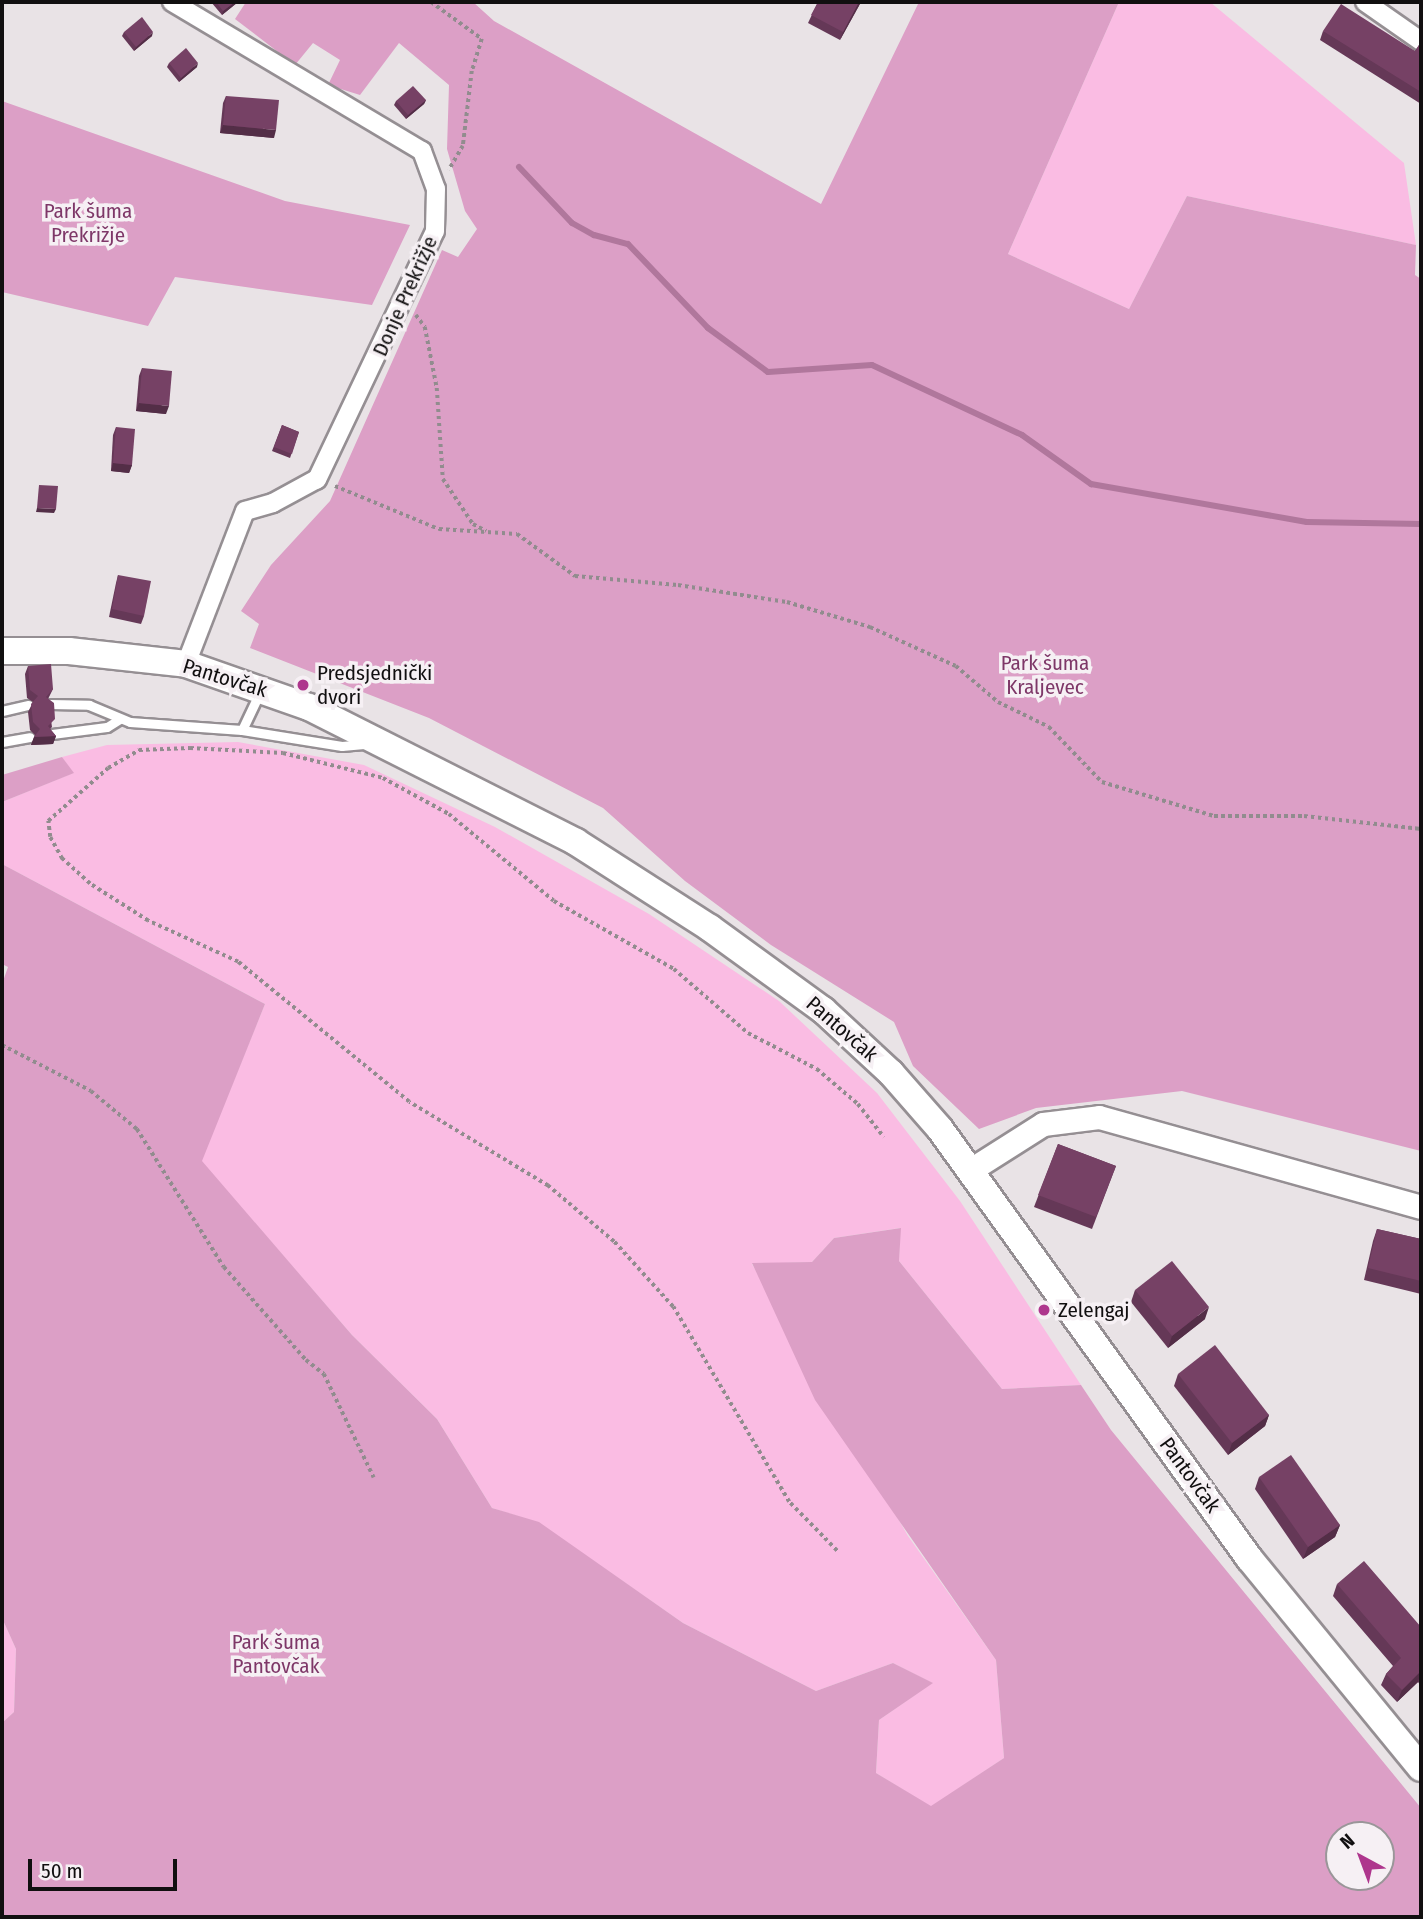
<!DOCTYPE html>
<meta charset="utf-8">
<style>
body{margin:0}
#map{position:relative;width:1423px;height:1919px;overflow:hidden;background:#e9e3e6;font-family:"Fira Sans Condensed",sans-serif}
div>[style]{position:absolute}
.green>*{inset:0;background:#fabce3}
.forest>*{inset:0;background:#dc9fc6}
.stream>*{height:6px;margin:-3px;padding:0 3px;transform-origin:3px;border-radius:3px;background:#b0779c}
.path>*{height:3.5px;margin-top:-1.75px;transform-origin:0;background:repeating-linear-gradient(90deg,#918c8e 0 3.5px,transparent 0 7px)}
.roads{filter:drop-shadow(2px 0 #958f93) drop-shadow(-2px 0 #958f93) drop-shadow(0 2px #958f93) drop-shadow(0 -2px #958f93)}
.service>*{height:9px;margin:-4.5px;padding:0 4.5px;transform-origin:4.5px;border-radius:4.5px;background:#fff}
.minor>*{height:18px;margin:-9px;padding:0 9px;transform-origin:9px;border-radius:9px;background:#fff}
.tertiary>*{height:23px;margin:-11.5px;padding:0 11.5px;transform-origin:11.5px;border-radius:11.5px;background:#fff}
.secondary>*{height:26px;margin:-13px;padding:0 13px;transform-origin:13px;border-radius:13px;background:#fff}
.wall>*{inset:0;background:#653857}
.shaded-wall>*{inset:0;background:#532e47}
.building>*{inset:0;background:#764165}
.dots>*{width:19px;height:19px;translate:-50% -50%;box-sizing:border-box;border:4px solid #f6f0f4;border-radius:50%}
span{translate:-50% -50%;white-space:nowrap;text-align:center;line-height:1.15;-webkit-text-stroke:7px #f6f0f4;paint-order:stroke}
.park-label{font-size:21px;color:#7e3768}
.street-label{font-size:21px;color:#110f10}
.poi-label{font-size:21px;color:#110f10}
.left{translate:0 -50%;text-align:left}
.frame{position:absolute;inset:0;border:4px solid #110f10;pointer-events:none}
.north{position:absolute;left:1325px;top:1821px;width:70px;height:70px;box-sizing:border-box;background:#f6f0f4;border:2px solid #9a9699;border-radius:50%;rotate:319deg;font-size:19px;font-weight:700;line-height:28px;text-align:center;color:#110f10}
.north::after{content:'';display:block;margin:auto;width:24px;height:32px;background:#ae368d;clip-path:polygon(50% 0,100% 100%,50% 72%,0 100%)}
.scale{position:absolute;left:28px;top:1859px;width:149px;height:32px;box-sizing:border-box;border:4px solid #110f10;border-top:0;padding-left:9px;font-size:21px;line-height:24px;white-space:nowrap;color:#110f10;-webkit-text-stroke:5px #f6f0f4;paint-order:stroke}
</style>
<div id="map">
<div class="green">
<i style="clip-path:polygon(1119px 2px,1210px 2px,1404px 163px,1416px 245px,1187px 196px,1129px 309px,1008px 254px)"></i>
<i style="clip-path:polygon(238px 742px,364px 765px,495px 827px,649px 914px,779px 1001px,877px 1093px,960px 1201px,1081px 1385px,1002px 1389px,899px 1261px,900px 1228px,834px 1238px,812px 1262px,752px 1264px,908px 1536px,996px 1660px,1004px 1758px,931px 1807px,876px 1773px,879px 1720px,932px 1683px,893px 1663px,816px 1691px,683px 1623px,539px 1523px,492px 1508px,437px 1419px,352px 1335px,201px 1161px,265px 1004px,2px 864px,2px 802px,73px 773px,62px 757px,107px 745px)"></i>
<i style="clip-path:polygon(2px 1618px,16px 1649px,14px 1712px,2px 1723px)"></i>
</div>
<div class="forest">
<i style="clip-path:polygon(246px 2px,473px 2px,494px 21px,821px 204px,919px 2px,1119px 2px,1008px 254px,1129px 309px,1187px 196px,1416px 245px,1415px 275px,1421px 279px,1421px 1151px,1182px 1091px,1036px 1108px,979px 1129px,913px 1066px,894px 1022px,771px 945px,685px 881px,603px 808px,429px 718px,250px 648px,259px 624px,241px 611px,271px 565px,330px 501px,442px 250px,458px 257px,477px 229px,465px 211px,447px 149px,449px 85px,399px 43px,360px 95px,328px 85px,340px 60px,313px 43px,295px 65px,235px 19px)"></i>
<i style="clip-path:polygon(2px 101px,285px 201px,410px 225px,372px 305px,175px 277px,148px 326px,2px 292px)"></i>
<i style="clip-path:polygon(62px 757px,74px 773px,2px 802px,2px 775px)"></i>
<i style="clip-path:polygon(evenodd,2px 864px,265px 1004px,202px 1161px,352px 1335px,437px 1419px,492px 1508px,539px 1522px,683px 1623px,816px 1691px,893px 1663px,933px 1683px,879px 1720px,876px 1773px,931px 1806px,1004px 1758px,996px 1660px,815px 1400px,752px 1263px,812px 1262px,834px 1238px,901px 1228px,899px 1261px,1002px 1389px,1081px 1385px,1111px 1430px,1421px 1808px,1421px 1917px,2px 1917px,2px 1723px,14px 1712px,16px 1649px,2px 1618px,2px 984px,8px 967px,2px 964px,2px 864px,1339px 1835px,1381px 1835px,1381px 1877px,1339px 1877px,1339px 1835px)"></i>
</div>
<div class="stream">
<i style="left:519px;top:167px;width:77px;rotate:46.6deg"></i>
<i style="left:572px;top:223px;width:25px;rotate:29deg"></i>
<i style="left:594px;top:235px;width:35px;rotate:15deg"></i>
<i style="left:628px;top:244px;width:116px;rotate:46.4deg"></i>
<i style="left:708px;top:328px;width:74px;rotate:36.3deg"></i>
<i style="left:768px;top:372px;width:104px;rotate:-3.9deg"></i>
<i style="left:872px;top:365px;width:166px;rotate:25deg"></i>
<i style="left:1022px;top:435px;width:85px;rotate:35.4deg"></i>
<i style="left:1091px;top:484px;width:219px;rotate:10deg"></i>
<i style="left:1307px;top:522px;width:114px;rotate:1deg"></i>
</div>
<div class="path">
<i style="left:431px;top:2px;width:63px;rotate:36deg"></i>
<i style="left:482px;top:39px;width:34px;rotate:107deg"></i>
<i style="left:472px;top:71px;width:76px;rotate:96.8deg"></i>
<i style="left:463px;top:146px;width:28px;rotate:120deg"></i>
<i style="left:416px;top:315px;width:15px;rotate:53deg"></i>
<i style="left:425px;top:327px;width:62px;rotate:78.9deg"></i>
<i style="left:437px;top:388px;width:91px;rotate:86.2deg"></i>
<i style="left:443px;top:479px;width:54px;rotate:56.3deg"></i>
<i style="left:473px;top:524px;width:15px;rotate:28deg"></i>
<i style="left:335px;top:486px;width:113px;rotate:22.5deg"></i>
<i style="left:439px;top:529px;width:78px;rotate:3.7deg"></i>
<i style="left:517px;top:534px;width:72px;rotate:35.9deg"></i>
<i style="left:575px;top:576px;width:103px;rotate:5deg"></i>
<i style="left:678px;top:585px;width:110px;rotate:8.9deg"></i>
<i style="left:787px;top:602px;width:87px;rotate:16.8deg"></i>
<i style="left:870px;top:627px;width:94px;rotate:24.4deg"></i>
<i style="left:956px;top:666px;width:55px;rotate:40.6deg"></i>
<i style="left:998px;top:702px;width:57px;rotate:26.1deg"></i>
<i style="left:1049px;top:727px;width:76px;rotate:46.1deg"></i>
<i style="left:1102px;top:782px;width:117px;rotate:16.9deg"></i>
<i style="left:1214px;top:816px;width:90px"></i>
<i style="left:1304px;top:816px;width:118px;rotate:6.3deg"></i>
<i style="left:2px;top:1045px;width:100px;rotate:27.3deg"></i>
<i style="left:91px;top:1091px;width:60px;rotate:39.6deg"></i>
<i style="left:137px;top:1129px;width:163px;rotate:57.8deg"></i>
<i style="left:224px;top:1267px;width:124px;rotate:48.6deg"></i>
<i style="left:306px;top:1360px;width:23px;rotate:38deg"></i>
<i style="left:324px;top:1374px;width:115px;rotate:64.3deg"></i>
<i style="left:837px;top:1551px;width:69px;rotate:-134.4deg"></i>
<i style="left:789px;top:1502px;width:227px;rotate:-120.7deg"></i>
<i style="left:673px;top:1307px;width:88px;rotate:-132.2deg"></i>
<i style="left:614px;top:1242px;width:87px;rotate:-139.7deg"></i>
<i style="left:548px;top:1186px;width:162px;rotate:-148.9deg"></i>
<i style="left:409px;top:1102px;width:221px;rotate:-140.7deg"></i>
<i style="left:238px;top:962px;width:99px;rotate:-155.5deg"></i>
<i style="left:148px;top:921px;width:69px;rotate:-147.5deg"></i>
<i style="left:90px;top:884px;width:38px;rotate:-138deg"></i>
<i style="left:62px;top:859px;width:25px;rotate:-119deg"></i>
<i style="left:50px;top:837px;width:16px;rotate:-97deg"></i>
<i style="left:48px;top:821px;width:80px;rotate:-41.5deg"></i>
<i style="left:108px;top:768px;width:36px;rotate:-30deg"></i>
<i style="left:139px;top:750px;width:51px;rotate:-2.2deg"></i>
<i style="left:190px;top:748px;width:93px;rotate:3.1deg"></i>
<i style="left:283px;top:753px;width:103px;rotate:14deg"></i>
<i style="left:383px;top:778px;width:75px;rotate:28.6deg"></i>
<i style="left:449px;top:814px;width:136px;rotate:39.6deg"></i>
<i style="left:554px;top:901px;width:138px;rotate:29.5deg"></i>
<i style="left:674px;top:969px;width:98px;rotate:40.9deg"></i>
<i style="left:748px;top:1033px;width:78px;rotate:27.6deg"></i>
<i style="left:817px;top:1069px;width:54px;rotate:40.5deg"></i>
<i style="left:858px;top:1104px;width:42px;rotate:51.8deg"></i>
</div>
<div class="roads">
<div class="service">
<i style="left:50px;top:704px;width:39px;rotate:1deg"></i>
<i style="left:89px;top:705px;width:44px;rotate:22.5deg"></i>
<i style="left:130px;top:722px;width:112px;rotate:4.1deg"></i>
<i style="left:242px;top:730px;width:42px;rotate:-64.7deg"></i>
<i style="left:2px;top:711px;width:27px;rotate:-13deg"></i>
<i style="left:242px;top:730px;width:101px;rotate:9.1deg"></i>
<i style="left:342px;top:746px;width:22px;rotate:-5deg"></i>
<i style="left:52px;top:734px;width:55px;rotate:-7.3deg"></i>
<i style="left:107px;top:727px;width:15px;rotate:-32deg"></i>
<i style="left:2px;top:742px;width:28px;rotate:-10deg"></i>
</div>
<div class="minor">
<i style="left:172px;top:2px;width:291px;rotate:30.8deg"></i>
<i style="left:422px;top:151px;width:40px;rotate:69.8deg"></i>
<i style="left:436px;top:189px;width:42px;rotate:91.4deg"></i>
<i style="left:435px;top:231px;width:275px;rotate:115.4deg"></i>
<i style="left:317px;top:479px;width:50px;rotate:151.4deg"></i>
<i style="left:273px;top:503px;width:29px;rotate:164deg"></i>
<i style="left:245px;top:511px;width:164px;rotate:111.1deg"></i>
<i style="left:1365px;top:2px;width:68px;rotate:34.9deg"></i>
</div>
<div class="tertiary">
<i style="left:972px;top:1169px;width:84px;rotate:-32.4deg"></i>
<i style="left:1043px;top:1124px;width:56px;rotate:-7.1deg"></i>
<i style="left:1099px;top:1117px;width:334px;rotate:15.6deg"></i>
</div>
<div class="secondary">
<i style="left:2px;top:651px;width:67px"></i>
<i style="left:69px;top:651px;width:118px;rotate:6.3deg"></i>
<i style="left:186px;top:664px;width:130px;rotate:19.3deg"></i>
<i style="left:309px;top:707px;width:299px;rotate:26.8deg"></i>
<i style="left:576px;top:842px;width:159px;rotate:32.7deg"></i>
<i style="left:710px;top:928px;width:140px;rotate:36deg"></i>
<i style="left:823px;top:1010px;width:93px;rotate:42.8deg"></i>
<i style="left:891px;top:1073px;width:74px;rotate:48.8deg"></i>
<i style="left:940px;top:1129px;width:529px;rotate:54.24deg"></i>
<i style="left:1249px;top:1558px;width:271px;rotate:50.7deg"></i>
</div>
</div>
<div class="wall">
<i style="clip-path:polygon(211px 2px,238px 2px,222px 15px)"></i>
<i style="clip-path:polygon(818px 2px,861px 2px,840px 40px,808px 23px)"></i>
<i style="clip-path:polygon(1323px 31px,1415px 51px,1421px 42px,1421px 104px,1320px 40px)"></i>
<i style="clip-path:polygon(124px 32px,152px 36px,134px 51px,122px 36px)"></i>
<i style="clip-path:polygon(169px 63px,197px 67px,179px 82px,167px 67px)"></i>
<i style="clip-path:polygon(226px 96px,274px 138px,220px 133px,223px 103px)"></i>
<i style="clip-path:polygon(426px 100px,424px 104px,406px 119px,394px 105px,396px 101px)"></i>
<i style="clip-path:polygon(142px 368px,166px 414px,136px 411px,139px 376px)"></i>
<i style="clip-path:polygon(282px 425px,299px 432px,290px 458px,272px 451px)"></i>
<i style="clip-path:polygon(116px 427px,132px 465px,129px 473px,111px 471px,113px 435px)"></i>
<i style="clip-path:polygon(118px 575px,144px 616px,141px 624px,109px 617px,116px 583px)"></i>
<i style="clip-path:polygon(28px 666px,53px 689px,48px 699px,52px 727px,50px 729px,56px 736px,53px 744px,31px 745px,35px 735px,30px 730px,28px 712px,33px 702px,27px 698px,25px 674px)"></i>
<i style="clip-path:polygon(1058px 1144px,1116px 1166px,1092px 1229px,1034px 1207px)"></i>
<i style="clip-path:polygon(1377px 1229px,1421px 1239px,1421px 1294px,1364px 1280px,1373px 1241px)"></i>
<i style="clip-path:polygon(1135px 1290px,1205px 1319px,1168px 1348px,1131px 1302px)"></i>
<i style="clip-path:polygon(1178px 1374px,1269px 1415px,1265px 1426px,1228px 1455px,1174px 1386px)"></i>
<i style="clip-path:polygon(1259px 1477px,1340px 1525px,1335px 1537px,1303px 1559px,1255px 1489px)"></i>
<i style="clip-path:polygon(1337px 1584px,1421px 1627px,1421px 1686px,1418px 1682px,1397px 1702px,1381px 1685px,1386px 1674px,1393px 1666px,1333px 1596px)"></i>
</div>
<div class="shaded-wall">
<i style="clip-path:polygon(235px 2px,238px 2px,222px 15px,223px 11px)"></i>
<i style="clip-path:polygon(859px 2px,861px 2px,840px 40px,843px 32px)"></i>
<i style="clip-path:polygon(153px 32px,152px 36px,134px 51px,136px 47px)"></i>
<i style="clip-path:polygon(198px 63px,197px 67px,179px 82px,181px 78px)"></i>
<i style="clip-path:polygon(426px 100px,424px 104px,406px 119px,408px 115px)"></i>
<i style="clip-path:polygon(223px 125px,276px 130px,274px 138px,220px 133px)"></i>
<i style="clip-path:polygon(139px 403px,169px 406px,166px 414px,136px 411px)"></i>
<i style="clip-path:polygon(113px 463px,132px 465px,129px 473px,111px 471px)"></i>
<i style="clip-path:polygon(37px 508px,56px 509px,54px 513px,36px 512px)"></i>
<i style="clip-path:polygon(56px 736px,53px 744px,31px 745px,34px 737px)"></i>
<i style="clip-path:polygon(1209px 1307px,1205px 1319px,1168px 1348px,1172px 1336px)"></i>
<i style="clip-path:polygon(1269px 1415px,1265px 1426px,1228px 1455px,1232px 1443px)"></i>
<i style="clip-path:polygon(1340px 1525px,1335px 1537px,1303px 1559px,1308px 1547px)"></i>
<i style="clip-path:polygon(1421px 1671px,1418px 1682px,1397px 1702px,1402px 1690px)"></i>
</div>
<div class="building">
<i style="clip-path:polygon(216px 2px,235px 2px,223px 11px)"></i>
<i style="clip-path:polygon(818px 2px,859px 2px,843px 32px,811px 15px)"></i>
<i style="clip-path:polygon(1341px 4px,1415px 51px,1421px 42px,1421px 92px,1323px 31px)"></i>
<i style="clip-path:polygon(142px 17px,153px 32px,136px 47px,124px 32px)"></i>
<i style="clip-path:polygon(186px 48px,198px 63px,181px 78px,169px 63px)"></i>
<i style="clip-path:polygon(413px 86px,426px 100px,408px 115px,396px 101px)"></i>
<i style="clip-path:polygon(226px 96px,279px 100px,276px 130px,223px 125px)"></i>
<i style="clip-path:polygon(142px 368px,172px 371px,169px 406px,139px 403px)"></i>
<i style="clip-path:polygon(282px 425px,299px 432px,292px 454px,274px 447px)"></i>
<i style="clip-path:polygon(116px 427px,135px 429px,132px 465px,113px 463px)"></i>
<i style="clip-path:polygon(39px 485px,58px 486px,56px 509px,37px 508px)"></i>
<i style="clip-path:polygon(118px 575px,151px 581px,144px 616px,112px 609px)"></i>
<i style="clip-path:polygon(51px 664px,53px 689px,46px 697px,54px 703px,55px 719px,48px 726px,56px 736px,34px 737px,40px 729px,33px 722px,31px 704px,38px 696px,30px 690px,28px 666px)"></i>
<i style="clip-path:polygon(1058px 1144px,1116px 1166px,1096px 1217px,1038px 1195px)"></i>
<i style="clip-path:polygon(1377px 1229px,1421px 1239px,1421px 1281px,1368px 1268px)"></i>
<i style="clip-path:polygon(1172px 1261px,1209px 1307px,1172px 1336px,1135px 1290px)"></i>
<i style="clip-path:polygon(1215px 1345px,1269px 1415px,1232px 1443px,1178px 1374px)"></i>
<i style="clip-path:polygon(1291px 1455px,1340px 1525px,1308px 1547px,1259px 1477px)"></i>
<i style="clip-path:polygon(1364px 1561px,1421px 1627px,1421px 1671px,1402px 1690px,1386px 1674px,1401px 1658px,1337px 1584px)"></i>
</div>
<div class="dots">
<i style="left:303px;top:685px;background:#ae368d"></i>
<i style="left:1044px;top:1310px;background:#ae368d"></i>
</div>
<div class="park-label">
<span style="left:88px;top:223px">Park šuma<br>Prekrižje</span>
<span style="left:1045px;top:675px">Park šuma<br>Kraljevec</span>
<span style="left:276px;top:1654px">Park šuma<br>Pantovčak</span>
</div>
<div class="street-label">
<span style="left:405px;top:296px;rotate:-66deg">Donje Prekrižje</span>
<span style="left:225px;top:678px;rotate:17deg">Pantovčak</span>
<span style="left:842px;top:1029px;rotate:41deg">Pantovčak</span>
<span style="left:1190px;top:1475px;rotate:54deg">Pantovčak</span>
</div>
<div class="poi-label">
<span class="left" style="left:317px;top:685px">Predsjednički<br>dvori</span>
<span class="left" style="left:1058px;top:1310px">Zelengaj</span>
</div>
<div class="frame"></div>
<div class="north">N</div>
<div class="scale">50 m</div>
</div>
